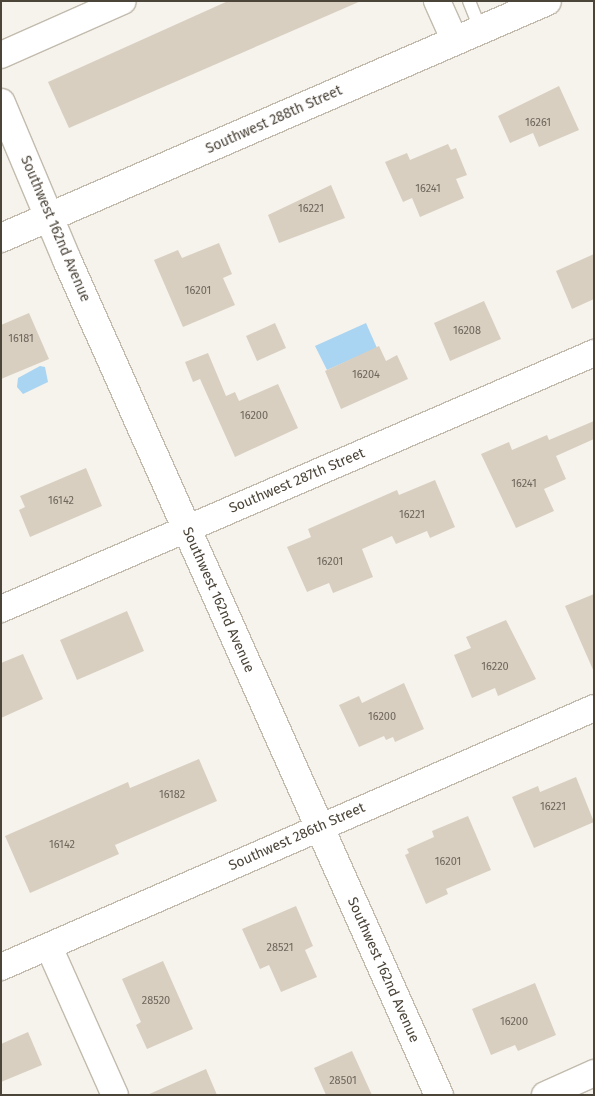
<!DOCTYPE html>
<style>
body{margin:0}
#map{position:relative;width:595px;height:1096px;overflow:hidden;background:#f6f3ec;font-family:"Fira Sans",sans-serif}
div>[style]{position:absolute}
.water>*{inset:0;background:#a9d4f2}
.building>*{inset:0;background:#d8cfc1}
.roads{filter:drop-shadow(1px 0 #c2bbae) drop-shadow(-1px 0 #c2bbae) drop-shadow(0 1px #c2bbae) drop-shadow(0 -1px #c2bbae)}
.service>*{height:12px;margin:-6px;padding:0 6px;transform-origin:6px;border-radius:6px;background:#fff}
.minor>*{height:26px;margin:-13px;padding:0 13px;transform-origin:13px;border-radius:13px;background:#fff}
.tertiary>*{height:28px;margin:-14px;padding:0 14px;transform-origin:14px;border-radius:14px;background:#fff}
span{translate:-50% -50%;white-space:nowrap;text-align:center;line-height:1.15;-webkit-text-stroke:4.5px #fff;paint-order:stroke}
.number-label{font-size:11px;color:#6e675b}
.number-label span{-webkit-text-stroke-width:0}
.street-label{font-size:14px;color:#4b4439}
.frame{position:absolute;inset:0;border:2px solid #4b4439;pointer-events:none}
</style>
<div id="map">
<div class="water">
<i style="clip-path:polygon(366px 323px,377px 348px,327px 370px,315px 346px)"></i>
<i style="clip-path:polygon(40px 366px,45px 367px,48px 382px,23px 394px,17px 387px,18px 378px)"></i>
</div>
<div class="building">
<i style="clip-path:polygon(228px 1px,361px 1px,69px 128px,48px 82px)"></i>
<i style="clip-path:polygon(559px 86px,579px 130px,539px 147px,533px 133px,510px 143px,498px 116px)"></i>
<i style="clip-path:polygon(448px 144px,451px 150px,456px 148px,467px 175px,456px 179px,464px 198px,420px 217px,412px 198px,403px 202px,385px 162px,407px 153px,410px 160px)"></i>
<i style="clip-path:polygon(331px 185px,345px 218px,279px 243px,268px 215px)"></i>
<i style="clip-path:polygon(219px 243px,232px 274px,223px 278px,235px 305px,183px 327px,154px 260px,178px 250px,182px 258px)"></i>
<i style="clip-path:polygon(594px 254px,594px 299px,572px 309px,556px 271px)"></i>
<i style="clip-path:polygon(484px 301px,501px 339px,450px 361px,434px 323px)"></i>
<i style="clip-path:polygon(29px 313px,49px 359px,1px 379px,1px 325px)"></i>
<i style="clip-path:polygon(275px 323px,286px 348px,257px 361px,246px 336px)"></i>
<i style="clip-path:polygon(379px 346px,386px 361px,397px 355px,408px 379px,341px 409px,325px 371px)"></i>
<i style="clip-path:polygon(208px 353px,226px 396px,235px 392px,239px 401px,278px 384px,298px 428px,235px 457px,200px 379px,193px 382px,185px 362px)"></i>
<i style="clip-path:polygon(594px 421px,594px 439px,556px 456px,566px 479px,544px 489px,554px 511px,516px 528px,481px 454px,509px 442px,512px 450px,547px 435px,549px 440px)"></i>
<i style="clip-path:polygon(86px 468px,102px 506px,30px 537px,19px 510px,25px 507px,20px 496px)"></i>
<i style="clip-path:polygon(435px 480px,455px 527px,430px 538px,427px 531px,396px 544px,392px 536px,362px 549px,373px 577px,333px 593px,329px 583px,307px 592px,287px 547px,311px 537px,308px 529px,397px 490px,399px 495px)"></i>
<i style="clip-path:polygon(594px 594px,594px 672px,565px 606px)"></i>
<i style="clip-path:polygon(127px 611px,144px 651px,77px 680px,60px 640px)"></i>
<i style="clip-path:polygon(506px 620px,536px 679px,498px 696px,495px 688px,472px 698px,454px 655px,471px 648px,466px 637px)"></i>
<i style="clip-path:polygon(23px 654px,43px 699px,1px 718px,1px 663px)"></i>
<i style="clip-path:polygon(404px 683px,424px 729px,395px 742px,393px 737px,386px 740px,384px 736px,359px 747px,339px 705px,359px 696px,362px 703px)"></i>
<i style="clip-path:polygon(199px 759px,217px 801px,115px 845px,119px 854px,30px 893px,5px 836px,128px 782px,130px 788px)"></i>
<i style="clip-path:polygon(576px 777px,594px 822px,534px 848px,512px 797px,538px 786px,540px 792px)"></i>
<i style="clip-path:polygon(468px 816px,491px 870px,446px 889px,448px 894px,426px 904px,405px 855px,409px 853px,407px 849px,434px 837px,432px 831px)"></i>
<i style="clip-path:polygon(296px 906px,313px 946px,305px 950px,317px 977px,281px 992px,269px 965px,260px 969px,242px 929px)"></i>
<i style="clip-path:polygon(163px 961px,193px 1029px,147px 1049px,136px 1025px,141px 1022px,122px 979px)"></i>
<i style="clip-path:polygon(535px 983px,556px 1035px,518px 1051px,515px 1045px,491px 1055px,472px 1009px)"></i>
<i style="clip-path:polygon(28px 1032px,42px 1065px,1px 1082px,1px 1044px)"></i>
<i style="clip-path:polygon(352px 1051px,372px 1095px,326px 1095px,314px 1068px)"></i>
<i style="clip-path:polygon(206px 1069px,217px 1095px,147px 1095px)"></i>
</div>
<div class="roads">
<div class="service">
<i style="left:469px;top:1px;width:31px;rotate:68deg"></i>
</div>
<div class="minor">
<i style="left:437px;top:1px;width:44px;rotate:65.8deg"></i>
<i style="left:1px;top:55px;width:133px;rotate:-23.9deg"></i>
<i style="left:1px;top:609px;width:646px;rotate:-23.35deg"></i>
<i style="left:49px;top:947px;width:162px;rotate:66deg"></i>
<i style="left:1px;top:967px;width:647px;rotate:-23.59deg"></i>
<i style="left:545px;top:1095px;width:54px;rotate:-24.2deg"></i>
</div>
<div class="tertiary">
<i style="left:1px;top:103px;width:170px;rotate:67.2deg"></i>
<i style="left:67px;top:260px;width:914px;rotate:65.99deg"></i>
<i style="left:1px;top:238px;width:595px;rotate:-23.46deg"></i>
</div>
</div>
<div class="number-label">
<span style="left:538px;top:123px">16261</span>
<span style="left:428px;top:189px">16241</span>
<span style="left:311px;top:209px">16221</span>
<span style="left:198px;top:291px">16201</span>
<span style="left:467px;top:331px">16208</span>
<span style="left:21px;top:339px">16181</span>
<span style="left:366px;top:375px">16204</span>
<span style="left:254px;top:416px">16200</span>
<span style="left:524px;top:484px">16241</span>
<span style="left:61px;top:501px">16142</span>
<span style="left:412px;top:515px">16221</span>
<span style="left:330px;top:562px">16201</span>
<span style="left:495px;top:667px">16220</span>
<span style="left:382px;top:717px">16200</span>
<span style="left:172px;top:795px">16182</span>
<span style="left:553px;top:807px">16221</span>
<span style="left:62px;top:845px">16142</span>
<span style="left:448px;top:862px">16201</span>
<span style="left:280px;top:948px">28521</span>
<span style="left:156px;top:1001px">28520</span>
<span style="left:514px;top:1022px">16200</span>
<span style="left:343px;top:1081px">28501</span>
</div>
<div class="street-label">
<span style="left:274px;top:120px;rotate:-24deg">Southwest 288th Street</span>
<span style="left:55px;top:229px;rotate:67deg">Southwest 162nd Avenue</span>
<span style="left:297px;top:481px;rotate:-23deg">Southwest 287th Street</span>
<span style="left:218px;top:600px;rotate:66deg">Southwest 162nd Avenue</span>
<span style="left:297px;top:837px;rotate:-24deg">Southwest 286th Street</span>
<span style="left:383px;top:970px;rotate:66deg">Southwest 162nd Avenue</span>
</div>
<div class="frame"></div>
</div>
